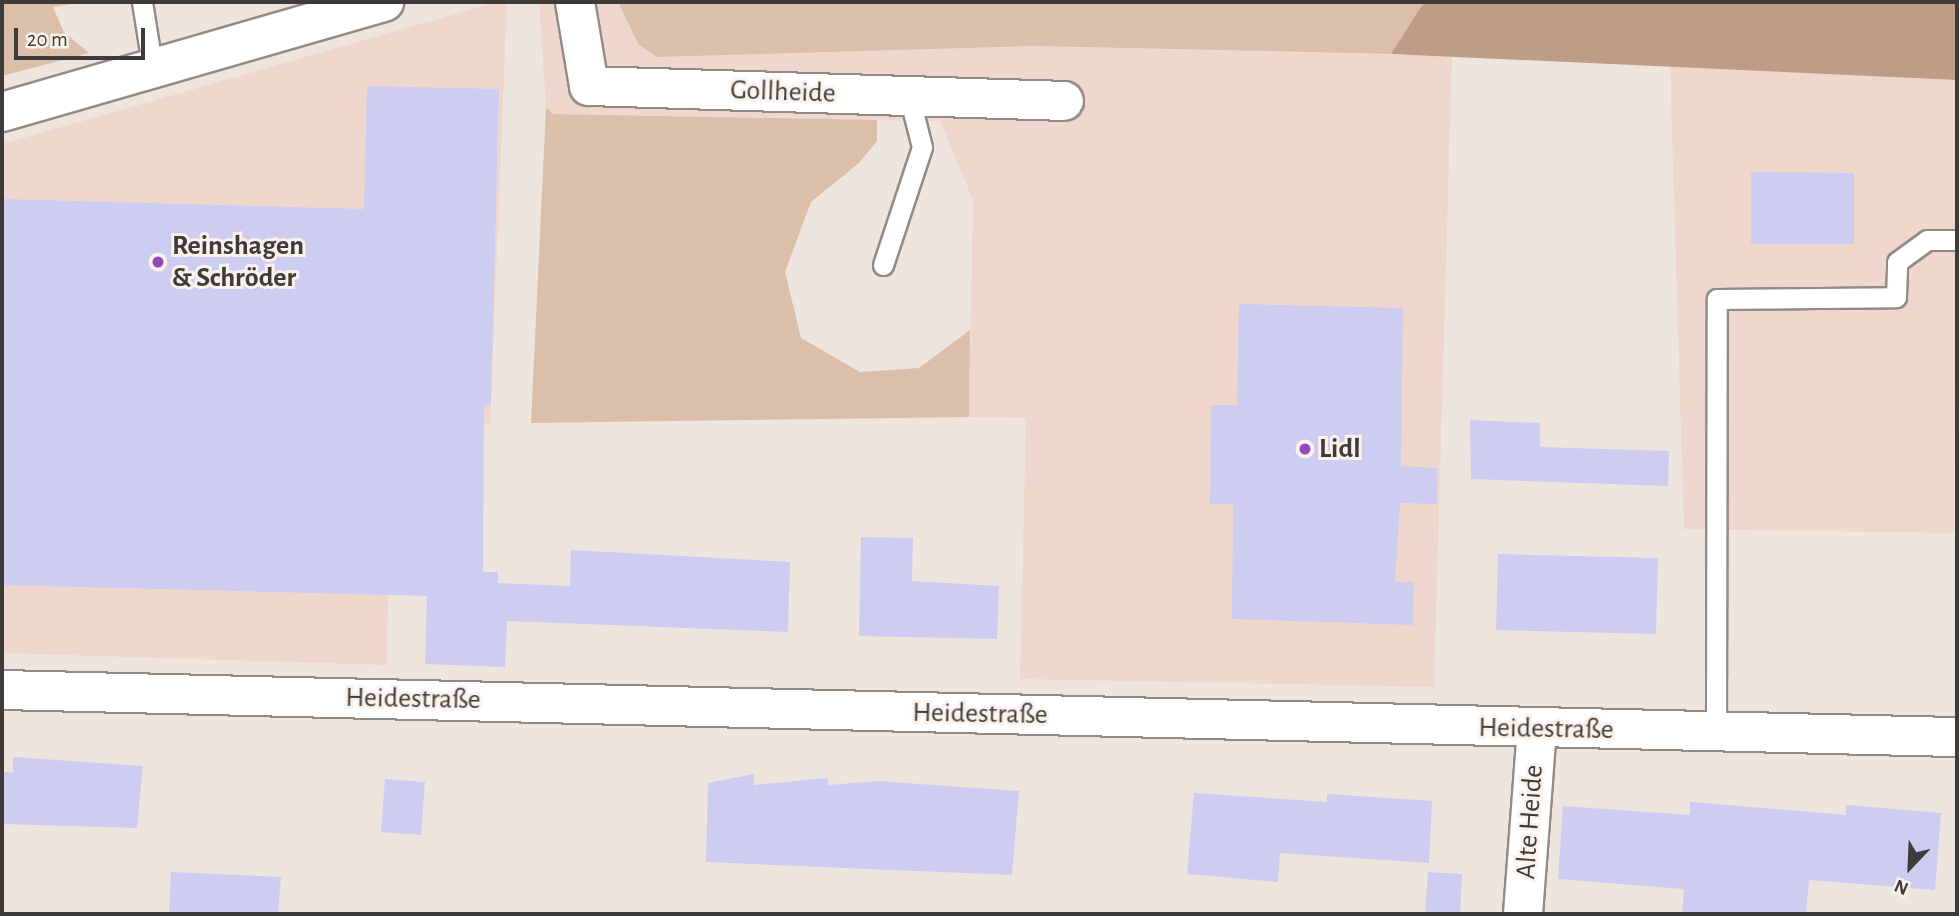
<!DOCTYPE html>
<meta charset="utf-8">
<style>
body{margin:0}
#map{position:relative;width:1959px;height:916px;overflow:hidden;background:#eee5df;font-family:"Alegreya Sans",sans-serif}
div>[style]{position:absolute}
.commercial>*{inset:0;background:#f0d7ce}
.green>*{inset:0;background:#dbbfaa}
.forest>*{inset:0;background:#bd9d85}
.building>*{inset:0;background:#cdcdf2}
.roads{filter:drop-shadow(2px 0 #928a84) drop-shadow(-2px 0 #928a84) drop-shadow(0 2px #928a84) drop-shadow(0 -2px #928a84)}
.service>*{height:19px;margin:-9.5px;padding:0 9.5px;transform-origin:9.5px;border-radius:9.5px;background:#fff}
.minor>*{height:38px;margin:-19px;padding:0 19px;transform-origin:19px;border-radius:19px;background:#fff}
.dots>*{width:19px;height:19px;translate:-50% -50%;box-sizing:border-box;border:4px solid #fbf2ec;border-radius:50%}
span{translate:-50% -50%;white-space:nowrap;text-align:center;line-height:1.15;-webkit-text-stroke:6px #fbf2ec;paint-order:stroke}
.street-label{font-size:28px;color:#3e3b38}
.poi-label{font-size:28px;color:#3e3b38;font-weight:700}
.left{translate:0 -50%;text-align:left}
.frame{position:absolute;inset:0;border:4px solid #3e3b38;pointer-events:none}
.north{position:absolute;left:1875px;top:832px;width:70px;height:70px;-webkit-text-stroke:5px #fbf2ec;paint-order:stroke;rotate:203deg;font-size:19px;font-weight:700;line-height:28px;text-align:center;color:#3e3b38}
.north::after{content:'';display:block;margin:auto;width:24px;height:32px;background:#3e3b38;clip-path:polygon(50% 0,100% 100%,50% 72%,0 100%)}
.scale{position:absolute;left:14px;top:28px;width:131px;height:32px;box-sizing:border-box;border:4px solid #3e3b38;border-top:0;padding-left:9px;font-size:21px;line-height:24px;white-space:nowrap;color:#3e3b38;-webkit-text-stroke:5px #fbf2ec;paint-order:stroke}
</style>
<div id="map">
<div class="commercial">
<i style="clip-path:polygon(497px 2px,507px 2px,490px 423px,390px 429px,387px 665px,2px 653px,2px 144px)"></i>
<i style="clip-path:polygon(539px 2px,618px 2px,638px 44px,657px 57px,1034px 46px,1452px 56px,1434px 687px,1020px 679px,1026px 418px,969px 417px,973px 200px,940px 121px,553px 114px,546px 107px)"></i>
<i style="clip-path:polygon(1670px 66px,1957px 80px,1954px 533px,1684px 529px)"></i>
</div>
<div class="green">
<i style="clip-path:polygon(2px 2px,83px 2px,53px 7px,64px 32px,89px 53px,2px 76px)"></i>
<i style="clip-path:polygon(618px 2px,1424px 2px,1391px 54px,1034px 46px,657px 57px,638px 44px)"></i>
<i style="clip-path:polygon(546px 107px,553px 114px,877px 120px,877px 141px,859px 163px,811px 202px,785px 272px,801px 338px,860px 372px,919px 368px,970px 330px,969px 417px,531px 423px)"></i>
</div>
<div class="forest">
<i style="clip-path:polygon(1424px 2px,1957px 2px,1957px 80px,1391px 54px)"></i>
</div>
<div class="building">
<i style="clip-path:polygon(367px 86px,499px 89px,491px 405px,484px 405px,483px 572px,498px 572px,498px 583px,570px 586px,571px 550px,790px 562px,788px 632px,507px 621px,505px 667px,425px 664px,427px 596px,2px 585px,2px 199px,364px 209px)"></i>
<i style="clip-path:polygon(1751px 172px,1854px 173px,1854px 244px,1751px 244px)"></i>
<i style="clip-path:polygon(1239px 304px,1403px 308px,1401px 466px,1437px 468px,1437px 504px,1400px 503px,1395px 582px,1414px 582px,1413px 625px,1232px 619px,1233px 504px,1210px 504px,1211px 405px,1237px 405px)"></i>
<i style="clip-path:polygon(1470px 420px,1540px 423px,1540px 447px,1669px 451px,1668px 486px,1471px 479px)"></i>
<i style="clip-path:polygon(861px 537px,913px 538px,912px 581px,999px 586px,997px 639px,859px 636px)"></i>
<i style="clip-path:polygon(1498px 554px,1658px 558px,1656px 634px,1496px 630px)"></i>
<i style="clip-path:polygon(13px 757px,143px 766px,137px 828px,2px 824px,2px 771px,13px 773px)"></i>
<i style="clip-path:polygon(754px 774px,754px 785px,828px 778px,828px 785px,878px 781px,1019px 791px,1012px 875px,706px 862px,708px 783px)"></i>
<i style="clip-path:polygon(385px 779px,425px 782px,421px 835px,381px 832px)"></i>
<i style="clip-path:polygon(1194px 793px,1327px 802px,1327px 794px,1432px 801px,1429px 863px,1280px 853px,1278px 882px,1187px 874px)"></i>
<i style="clip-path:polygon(1690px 802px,1846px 815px,1846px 805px,1941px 813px,1935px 890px,1809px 880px,1806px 914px,1682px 914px,1684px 889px,1558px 879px,1563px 806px,1690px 815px)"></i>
<i style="clip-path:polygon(171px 872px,281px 877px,278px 914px,169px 914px)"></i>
<i style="clip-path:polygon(1428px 872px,1462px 874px,1460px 914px,1425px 914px)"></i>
</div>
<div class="roads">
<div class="service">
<i style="left:142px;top:2px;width:70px;rotate:80.9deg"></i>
<i style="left:883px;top:265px;width:124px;rotate:-71.7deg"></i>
<i style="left:922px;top:147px;width:53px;rotate:-104.3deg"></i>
<i style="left:1716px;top:733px;width:434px;rotate:-89.9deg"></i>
<i style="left:1717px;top:299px;width:179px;rotate:-0.6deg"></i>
<i style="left:1896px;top:297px;width:35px;rotate:-88deg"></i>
<i style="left:1897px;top:262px;width:37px;rotate:-36deg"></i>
<i style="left:1927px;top:240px;width:30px"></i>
</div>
<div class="minor">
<i style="left:575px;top:2px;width:85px;rotate:80.5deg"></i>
<i style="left:589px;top:86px;width:475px;rotate:1.8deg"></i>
<i style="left:2px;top:112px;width:398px;rotate:-16.1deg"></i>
<i style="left:2px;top:690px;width:1956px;rotate:1.38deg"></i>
<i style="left:1523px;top:914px;width:186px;rotate:-85.7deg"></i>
</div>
</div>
<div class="dots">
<i style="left:158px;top:262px;background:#9449bb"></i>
<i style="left:1305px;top:449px;background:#9449bb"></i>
</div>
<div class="street-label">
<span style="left:783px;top:92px;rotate:2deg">Gollheide</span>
<span style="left:413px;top:699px;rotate:1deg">Heidestraße</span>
<span style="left:980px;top:714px;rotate:1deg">Heidestraße</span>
<span style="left:1546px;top:729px;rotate:1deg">Heidestraße</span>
<span style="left:1530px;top:822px;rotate:-86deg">Alte Heide</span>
</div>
<div class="poi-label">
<span class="left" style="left:172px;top:262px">Reinshagen<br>&amp; Schröder</span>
<span class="left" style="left:1319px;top:449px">Lidl</span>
</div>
<div class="frame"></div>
<div class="north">N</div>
<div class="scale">20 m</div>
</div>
